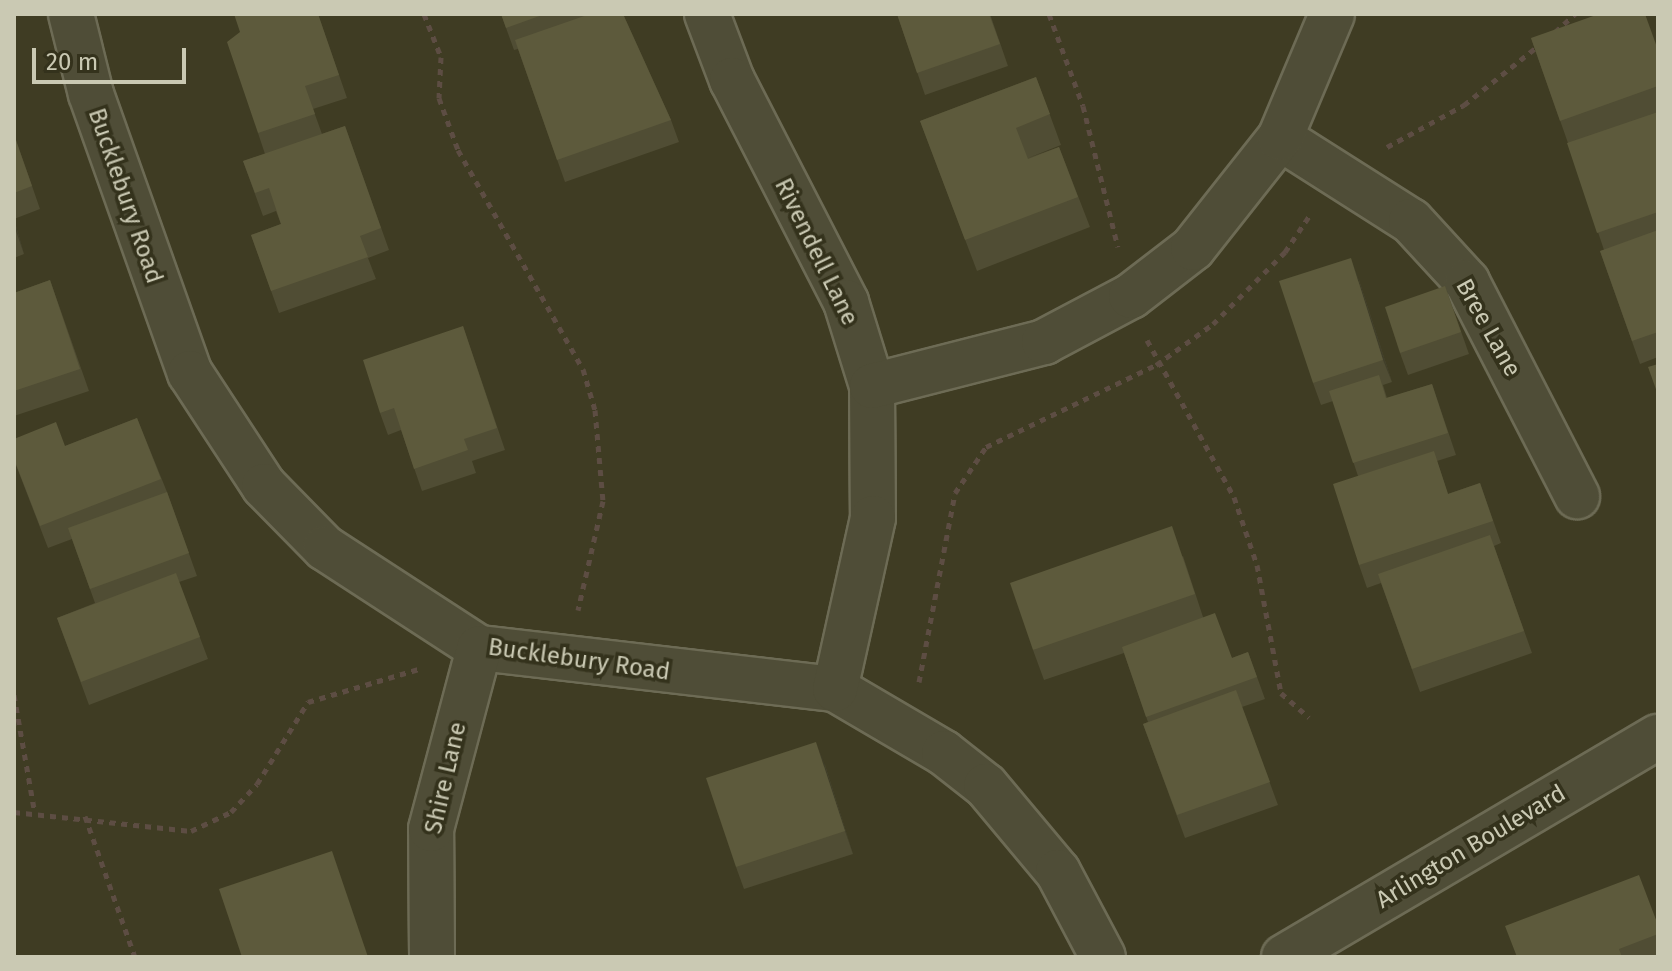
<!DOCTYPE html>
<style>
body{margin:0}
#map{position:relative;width:1672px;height:971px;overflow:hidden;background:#3f3c23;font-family:"Fira Sans",sans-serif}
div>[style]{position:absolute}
.path>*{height:5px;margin-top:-2.5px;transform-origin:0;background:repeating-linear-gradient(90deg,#5d4d43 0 6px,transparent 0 12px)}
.roads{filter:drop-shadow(2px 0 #6d6b55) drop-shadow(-2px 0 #6d6b55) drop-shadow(0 2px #6d6b55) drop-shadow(0 -2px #6d6b55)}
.minor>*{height:44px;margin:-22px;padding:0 22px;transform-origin:22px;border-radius:22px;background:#4f4d37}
.wall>*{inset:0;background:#504d34}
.shaded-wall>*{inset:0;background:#413f2a}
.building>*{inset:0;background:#5d5a3c}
span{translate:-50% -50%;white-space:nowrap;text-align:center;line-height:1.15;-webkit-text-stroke:7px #34321c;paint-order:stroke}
.street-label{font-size:24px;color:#cac9b3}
.frame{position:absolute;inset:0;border:16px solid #cac9b3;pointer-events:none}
.scale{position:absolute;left:32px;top:48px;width:154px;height:36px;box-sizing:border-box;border:4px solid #cac9b3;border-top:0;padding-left:10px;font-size:24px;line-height:28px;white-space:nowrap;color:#cac9b3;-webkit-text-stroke:6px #34321c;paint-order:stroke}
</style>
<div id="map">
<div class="path">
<i style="left:424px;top:14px;width:46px;rotate:68.4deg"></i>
<i style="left:441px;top:57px;width:41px;rotate:92.8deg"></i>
<i style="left:439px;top:98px;width:55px;rotate:69.9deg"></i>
<i style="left:458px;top:150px;width:252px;rotate:60.3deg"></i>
<i style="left:583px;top:369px;width:43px;rotate:73.7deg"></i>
<i style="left:595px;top:410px;width:91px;rotate:85deg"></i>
<i style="left:603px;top:501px;width:112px;rotate:102.9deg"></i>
<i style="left:1049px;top:14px;width:98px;rotate:69.7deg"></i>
<i style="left:1083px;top:106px;width:145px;rotate:76.1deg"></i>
<i style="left:1555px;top:32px;width:27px;rotate:-42deg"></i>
<i style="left:1387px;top:147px;width:88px;rotate:-28.6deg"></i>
<i style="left:1464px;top:105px;width:95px;rotate:-38.6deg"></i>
<i style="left:1147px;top:340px;width:179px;rotate:61deg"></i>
<i style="left:1234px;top:497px;width:72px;rotate:71.3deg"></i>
<i style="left:1257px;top:565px;width:130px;rotate:79.4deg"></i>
<i style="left:1281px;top:693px;width:37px;rotate:41deg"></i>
<i style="left:919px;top:682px;width:192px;rotate:-79.2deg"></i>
<i style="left:955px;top:493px;width:55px;rotate:-56deg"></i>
<i style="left:986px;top:447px;width:189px;rotate:-25.8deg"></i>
<i style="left:1156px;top:365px;width:70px;rotate:-35.7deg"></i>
<i style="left:1213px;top:324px;width:102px;rotate:-45deg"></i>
<i style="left:1285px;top:252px;width:45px;rotate:-56deg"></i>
<i style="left:14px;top:695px;width:116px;rotate:80deg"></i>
<i style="left:14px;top:812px;width:178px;rotate:6.1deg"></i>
<i style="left:191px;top:831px;width:44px;rotate:-25.4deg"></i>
<i style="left:231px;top:812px;width:38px;rotate:-47deg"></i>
<i style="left:257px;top:784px;width:97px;rotate:-58.1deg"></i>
<i style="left:308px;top:702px;width:119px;rotate:-16.6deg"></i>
<i style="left:85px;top:816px;width:150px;rotate:70.5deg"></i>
</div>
<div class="roads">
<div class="minor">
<i style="left:71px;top:14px;width:82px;rotate:76deg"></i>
<i style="left:91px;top:94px;width:296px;rotate:70.5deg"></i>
<i style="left:190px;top:373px;width:135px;rotate:56.8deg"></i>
<i style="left:264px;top:486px;width:87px;rotate:45.5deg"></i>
<i style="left:325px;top:548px;width:184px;rotate:33deg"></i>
<i style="left:479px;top:648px;width:358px;rotate:6.6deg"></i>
<i style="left:835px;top:689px;width:126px;rotate:30.4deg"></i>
<i style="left:944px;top:753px;width:53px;rotate:38.2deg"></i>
<i style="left:986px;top:786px;width:112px;rotate:50.1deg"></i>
<i style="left:1058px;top:872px;width:96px;rotate:62.1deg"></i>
<i style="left:707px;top:14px;width:71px;rotate:69.3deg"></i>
<i style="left:732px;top:80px;width:250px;rotate:62.8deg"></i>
<i style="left:846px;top:302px;width:88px;rotate:72.8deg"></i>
<i style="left:872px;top:386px;width:132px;rotate:89.6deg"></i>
<i style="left:873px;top:518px;width:175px;rotate:102.5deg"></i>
<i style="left:1280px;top:138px;width:155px;rotate:32.4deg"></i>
<i style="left:1411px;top:221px;width:83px;rotate:47.4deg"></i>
<i style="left:1467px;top:282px;width:241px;rotate:62.8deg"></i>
<i style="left:872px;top:386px;width:178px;rotate:-14.3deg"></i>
<i style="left:1044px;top:342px;width:98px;rotate:-27.9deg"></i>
<i style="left:1131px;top:296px;width:78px;rotate:-37.7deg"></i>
<i style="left:1193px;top:248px;width:140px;rotate:-51.7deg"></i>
<i style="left:1280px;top:138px;width:134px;rotate:-67.2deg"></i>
<i style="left:432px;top:957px;width:128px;rotate:-90.4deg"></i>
<i style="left:431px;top:829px;width:187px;rotate:-75.1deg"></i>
<i style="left:1284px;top:957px;width:434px;rotate:-30.5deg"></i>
</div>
</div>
<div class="wall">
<i style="clip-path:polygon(318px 14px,347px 98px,313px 109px,322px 134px,345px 126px,389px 250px,368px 258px,376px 279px,279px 313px,251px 235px,281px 224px,276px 211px,263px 216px,243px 161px,265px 154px,258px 133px)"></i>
<i style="clip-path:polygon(501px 14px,623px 14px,671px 120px,679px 142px,565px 182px,518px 49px,514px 50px)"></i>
<i style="clip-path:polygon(897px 14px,990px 14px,1008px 66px,925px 95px)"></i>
<i style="clip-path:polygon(1531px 38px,1658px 49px,1658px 357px,1640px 364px,1600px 251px,1604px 250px,1568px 143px)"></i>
<i style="clip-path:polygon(1036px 77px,1061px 145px,1028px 158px,1059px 147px,1090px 227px,977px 271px,920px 121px)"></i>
<i style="clip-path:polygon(14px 134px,40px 209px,14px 219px,24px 254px,14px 258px)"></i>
<i style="clip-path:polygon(50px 280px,89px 391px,14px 416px,14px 293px)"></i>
<i style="clip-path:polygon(1359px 280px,1392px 382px,1383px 385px,1387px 398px,1432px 384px,1456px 455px,1437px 461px,1448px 494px,1480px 483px,1501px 543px,1494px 546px,1532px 653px,1420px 692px,1381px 583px,1367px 588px,1359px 565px,1358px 476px,1333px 401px,1321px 405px,1313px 383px)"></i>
<i style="clip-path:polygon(1445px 286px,1469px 354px,1408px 375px,1400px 353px)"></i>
<i style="clip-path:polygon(463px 326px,505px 450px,472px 461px,476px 473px,422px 491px,401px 430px,388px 435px,380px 413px)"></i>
<i style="clip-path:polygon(137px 418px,167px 492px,197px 576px,179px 582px,208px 659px,89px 705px,57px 618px,95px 603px,72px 539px,48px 548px,14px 460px,65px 446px)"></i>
<i style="clip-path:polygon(1183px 556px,1203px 617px,1232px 658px,1248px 652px,1265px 699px,1242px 707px,1278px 805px,1185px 838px,1143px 724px,1148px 722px,1124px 653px,1044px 680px,1033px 650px)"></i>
<i style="clip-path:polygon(825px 765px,853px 854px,744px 889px,736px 867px)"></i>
<i style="clip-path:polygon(1658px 925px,1658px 957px,1516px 957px)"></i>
</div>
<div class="shaded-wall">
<i style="clip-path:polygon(14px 219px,24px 254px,16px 231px)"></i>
<i style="clip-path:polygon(1351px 258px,1359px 280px,1392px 382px,1383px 360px)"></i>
<i style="clip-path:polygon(816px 742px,825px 765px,853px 854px,845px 831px)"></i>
</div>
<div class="building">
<i style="clip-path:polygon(234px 14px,318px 14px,339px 75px,305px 86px,315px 114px,258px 133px,227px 42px,240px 32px)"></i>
<i style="clip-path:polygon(501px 14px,545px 14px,506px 28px)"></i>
<i style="clip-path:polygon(590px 14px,623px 14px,671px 120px,557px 160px,515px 40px)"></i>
<i style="clip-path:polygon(897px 14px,989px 14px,1000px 44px,917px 73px)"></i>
<i style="clip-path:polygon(1599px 14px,1645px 14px,1658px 50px,1658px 86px,1560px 121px,1531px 38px)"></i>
<i style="clip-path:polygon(1036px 77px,1050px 114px,1016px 128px,1028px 159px,1059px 147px,1078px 197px,965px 240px,920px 121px)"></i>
<i style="clip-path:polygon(1658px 112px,1658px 212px,1597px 233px,1567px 143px)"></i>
<i style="clip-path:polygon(345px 126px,381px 228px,360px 236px,368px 257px,271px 291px,251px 235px,281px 224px,269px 188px,255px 193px,243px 161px)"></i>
<i style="clip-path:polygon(14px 135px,32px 186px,14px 193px)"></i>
<i style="clip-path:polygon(1658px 230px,1658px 332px,1632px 341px,1600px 251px)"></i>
<i style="clip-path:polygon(1351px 258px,1383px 360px,1313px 383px,1279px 281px)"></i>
<i style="clip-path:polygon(50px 280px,80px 369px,14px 391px,14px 293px)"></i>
<i style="clip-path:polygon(1445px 286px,1461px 332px,1400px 353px,1385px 307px)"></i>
<i style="clip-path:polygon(463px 326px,497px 428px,464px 439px,468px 450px,414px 469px,394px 408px,380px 413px,363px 360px)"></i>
<i style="clip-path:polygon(1658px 364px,1658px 391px,1657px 392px,1648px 367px)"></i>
<i style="clip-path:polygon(1379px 375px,1386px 398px,1432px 384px,1448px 433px,1353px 463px,1329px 391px)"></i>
<i style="clip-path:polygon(137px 418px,161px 479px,40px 526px,14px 459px,14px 439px,56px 422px,65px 446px)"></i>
<i style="clip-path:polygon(1434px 451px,1448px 494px,1480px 483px,1493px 521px,1359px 565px,1333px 484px)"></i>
<i style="clip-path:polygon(167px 492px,189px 553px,90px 589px,68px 528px)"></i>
<i style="clip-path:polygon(1172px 526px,1195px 594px,1033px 650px,1010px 583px)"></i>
<i style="clip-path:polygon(1490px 535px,1524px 631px,1412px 669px,1378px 574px)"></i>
<i style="clip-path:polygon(176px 573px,200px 637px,81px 682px,57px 618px)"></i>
<i style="clip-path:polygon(1215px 613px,1232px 658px,1248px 652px,1257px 677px,1146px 717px,1122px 647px)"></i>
<i style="clip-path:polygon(1236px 690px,1270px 782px,1177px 815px,1143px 724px)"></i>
<i style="clip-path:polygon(816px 742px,845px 831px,736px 867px,706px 778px)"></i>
<i style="clip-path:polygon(332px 851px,368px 957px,242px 957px,219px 889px)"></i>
<i style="clip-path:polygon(1639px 875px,1658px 925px,1658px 934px,1619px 949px,1622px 957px,1517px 957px,1505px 926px)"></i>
</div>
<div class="street-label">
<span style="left:125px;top:196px;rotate:71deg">Bucklebury Road</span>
<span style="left:816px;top:252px;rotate:64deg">Rivendell Lane</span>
<span style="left:1488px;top:328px;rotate:61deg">Bree Lane</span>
<span style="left:579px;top:660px;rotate:8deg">Bucklebury Road</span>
<span style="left:446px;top:778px;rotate:-77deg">Shire Lane</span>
<span style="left:1471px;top:847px;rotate:-31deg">Arlington Boulevard</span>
</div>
<div class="frame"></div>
<div class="scale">20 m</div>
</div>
